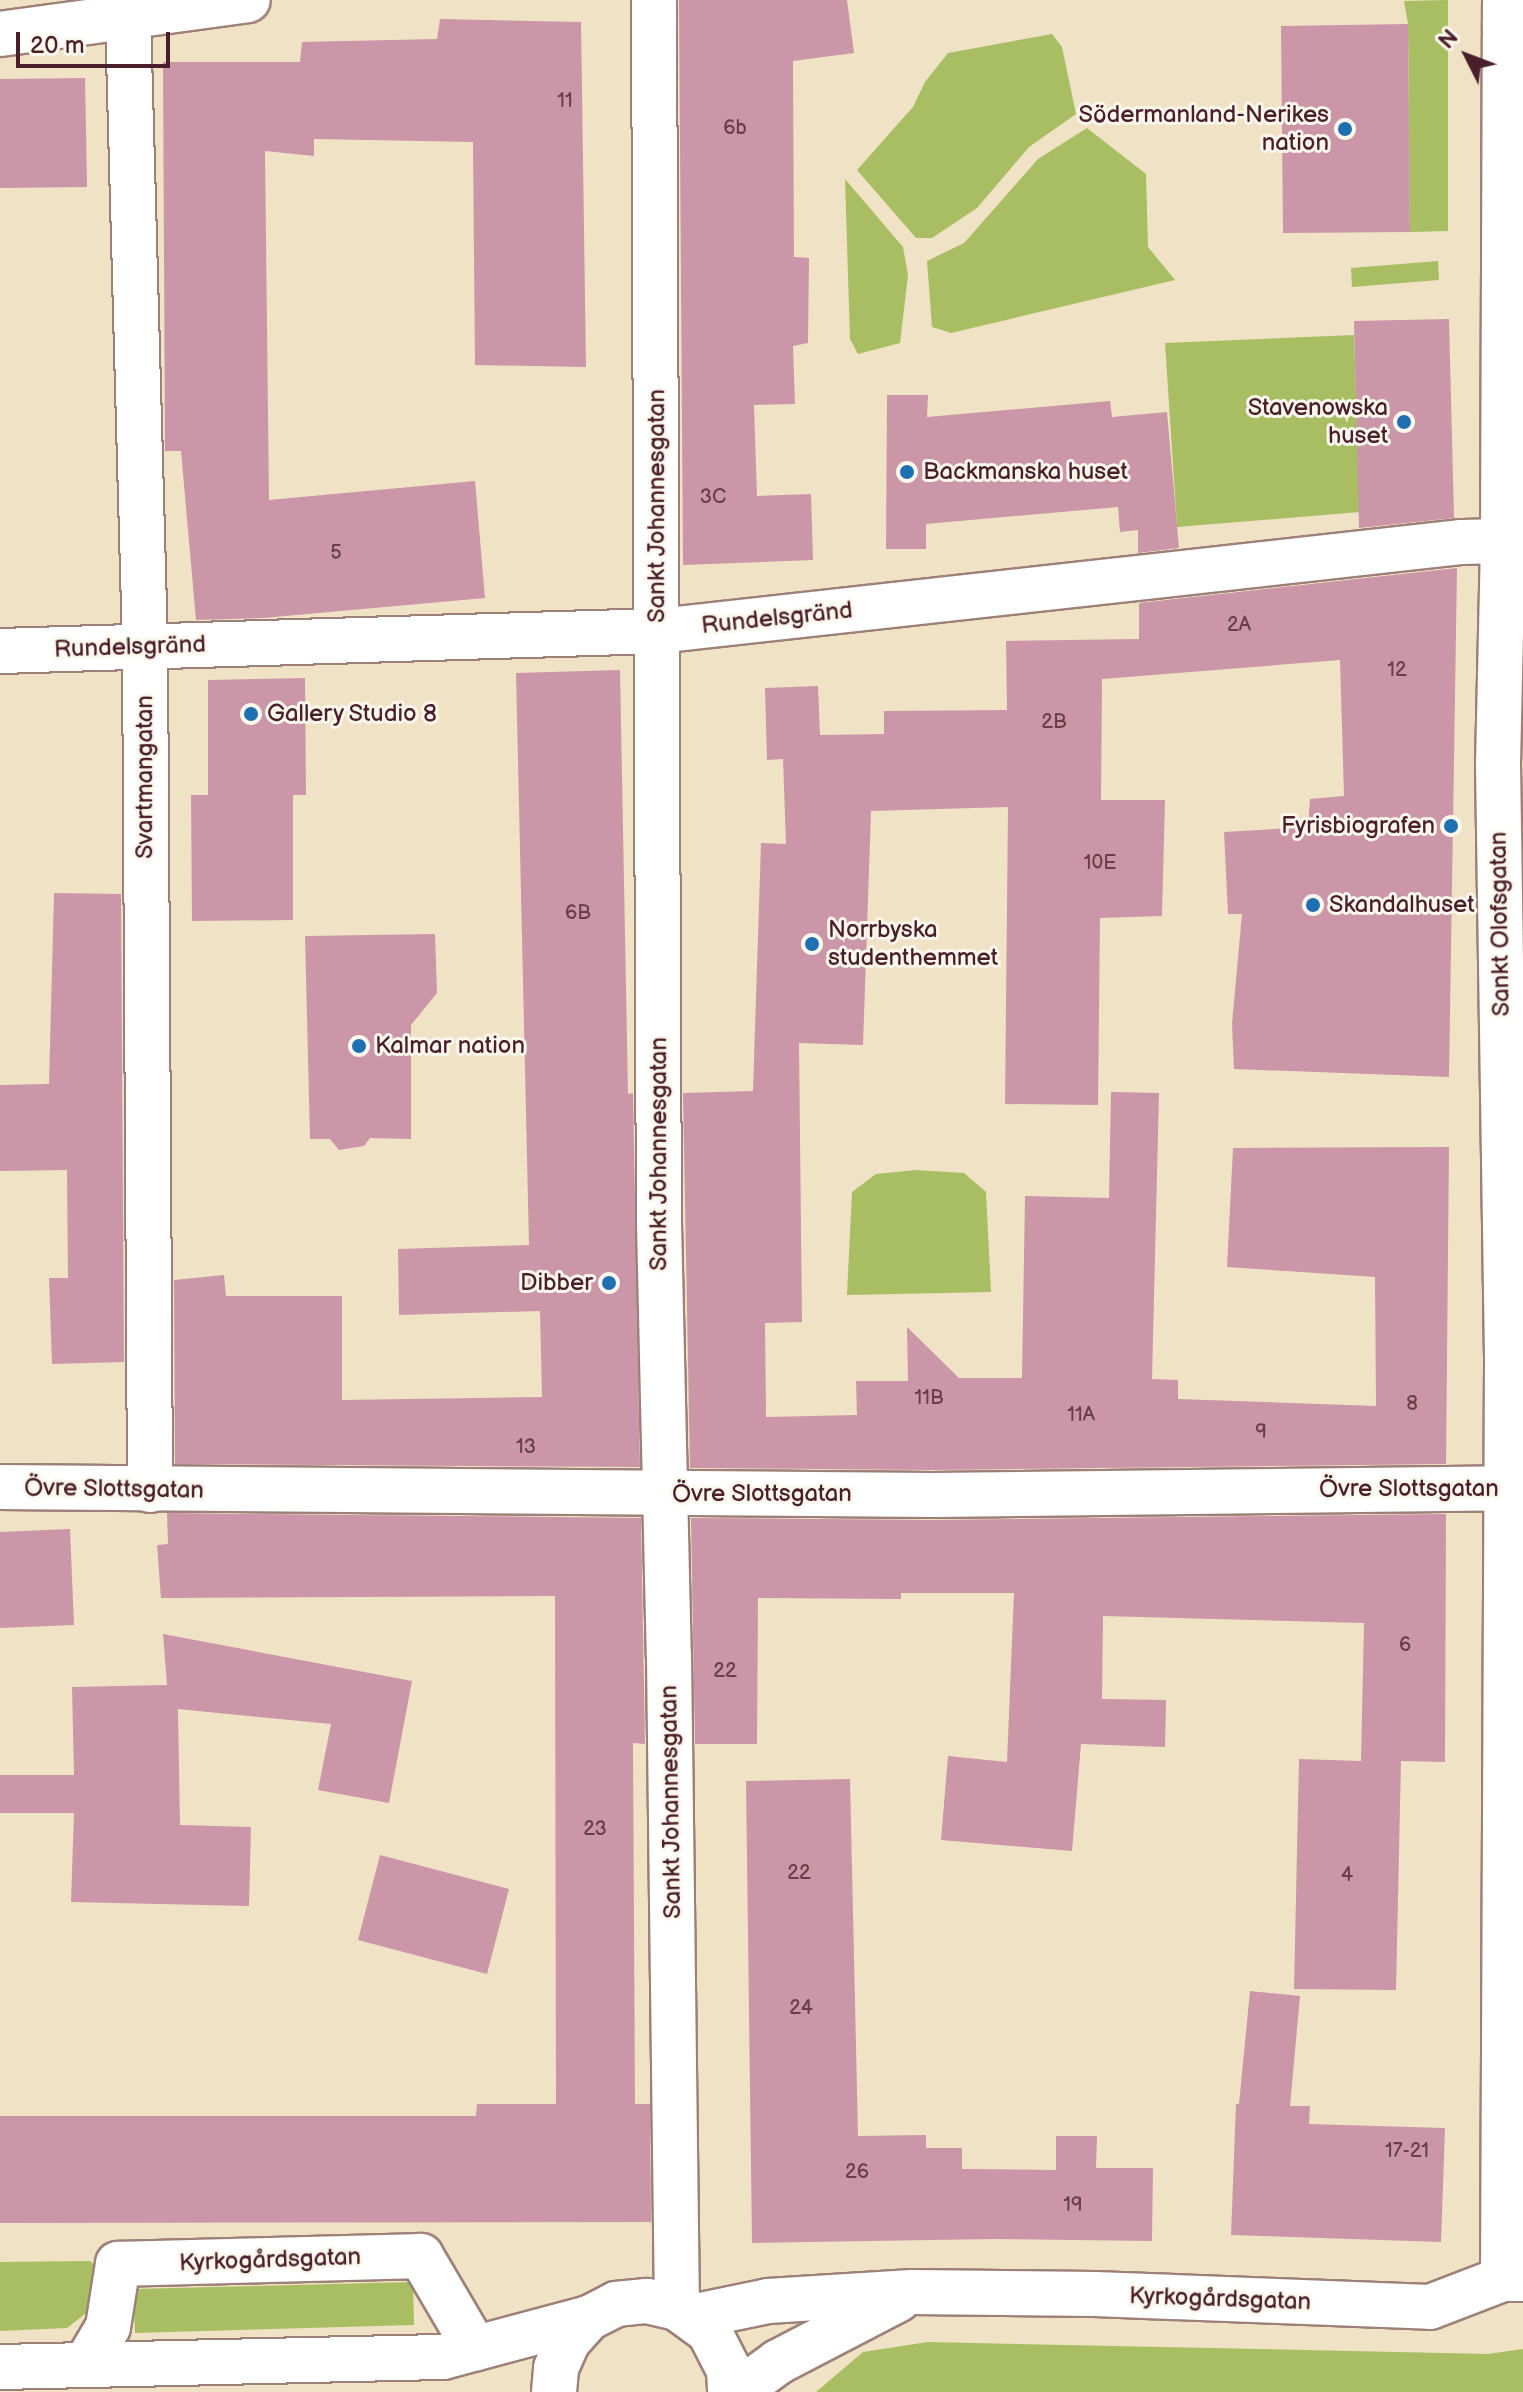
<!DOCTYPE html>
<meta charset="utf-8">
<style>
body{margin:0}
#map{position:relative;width:1523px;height:2392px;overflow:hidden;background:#f0e2c4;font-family:"Balsamiq Sans",sans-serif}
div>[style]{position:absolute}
.green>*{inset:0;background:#a9be63}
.building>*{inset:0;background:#cb96a8}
.roads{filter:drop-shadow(2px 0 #9d8078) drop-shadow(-2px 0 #9d8078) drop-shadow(0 2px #9d8078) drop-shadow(0 -2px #9d8078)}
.minor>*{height:44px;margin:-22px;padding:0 22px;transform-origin:22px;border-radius:22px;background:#fff}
.dots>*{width:22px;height:22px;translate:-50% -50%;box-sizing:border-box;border:4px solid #fbf7ec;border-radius:50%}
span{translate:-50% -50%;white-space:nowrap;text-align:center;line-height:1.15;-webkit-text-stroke:6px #fbf7ec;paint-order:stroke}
.number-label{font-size:20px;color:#6a3d4a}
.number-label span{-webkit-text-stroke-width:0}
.poi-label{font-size:24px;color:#4a1f2b}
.right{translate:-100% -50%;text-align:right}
.left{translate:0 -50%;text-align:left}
.street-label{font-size:24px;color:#4a1f2b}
.north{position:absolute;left:1427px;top:16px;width:80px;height:80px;-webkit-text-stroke:6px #fbf7ec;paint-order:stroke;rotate:312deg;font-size:22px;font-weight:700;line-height:32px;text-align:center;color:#4a1f2b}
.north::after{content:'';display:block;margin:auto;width:28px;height:36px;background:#4a1f2b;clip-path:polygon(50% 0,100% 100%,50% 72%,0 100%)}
.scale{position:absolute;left:16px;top:32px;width:154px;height:36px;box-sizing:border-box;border:4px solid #4a1f2b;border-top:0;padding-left:10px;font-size:24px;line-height:28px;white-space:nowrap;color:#4a1f2b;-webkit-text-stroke:6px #fbf7ec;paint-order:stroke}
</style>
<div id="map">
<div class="green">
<i style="clip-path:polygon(1448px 0,1448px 231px,1410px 232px,1408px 24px,1404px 1px)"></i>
<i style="clip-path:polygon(1052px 34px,1062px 47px,1076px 114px,1029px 147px,977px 208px,932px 238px,916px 238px,857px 170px,913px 107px,925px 82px,948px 53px)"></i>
<i style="clip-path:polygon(1087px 128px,1146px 174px,1148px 247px,1175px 280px,951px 333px,932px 327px,927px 261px,964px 243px,1038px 159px)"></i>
<i style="clip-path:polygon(845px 179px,903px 247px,908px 275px,900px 343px,858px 354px,850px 339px)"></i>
<i style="clip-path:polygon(1438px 261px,1439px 280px,1352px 287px,1351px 268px)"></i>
<i style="clip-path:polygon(1354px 335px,1360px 512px,1177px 527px,1165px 343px)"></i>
<i style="clip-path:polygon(916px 1170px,964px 1173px,986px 1192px,991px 1292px,847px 1295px,852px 1192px,876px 1174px)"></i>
<i style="clip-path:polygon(90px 2261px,95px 2265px,90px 2310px,67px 2328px,0 2331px,0 2262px)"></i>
<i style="clip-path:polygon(413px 2282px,414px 2325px,135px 2333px,133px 2289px)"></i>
<i style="clip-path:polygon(928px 2342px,1488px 2354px,1523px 2349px,1523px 2392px,816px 2392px,863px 2352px)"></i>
</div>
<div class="building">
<i style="clip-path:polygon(679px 0,847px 0,854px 53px,793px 61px,794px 257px,809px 258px,808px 343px,793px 346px,795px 404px,754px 405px,757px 496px,811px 494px,813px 560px,683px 565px)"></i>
<i style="clip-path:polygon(440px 19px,581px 22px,586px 367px,475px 365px,473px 142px,314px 139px,314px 156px,265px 151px,269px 500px,475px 481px,485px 598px,263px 618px,196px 620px,181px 451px,165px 451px,163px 62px,300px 62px,302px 42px,437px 39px)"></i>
<i style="clip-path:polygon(1408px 24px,1410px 232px,1283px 233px,1281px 26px)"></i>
<i style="clip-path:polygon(85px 78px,87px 187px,0 188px,0 79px)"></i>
<i style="clip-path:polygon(1449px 319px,1454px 518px,1359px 528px,1354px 321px)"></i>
<i style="clip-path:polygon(887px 395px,928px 395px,927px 417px,1110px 401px,1112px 417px,1167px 412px,1179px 548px,1138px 553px,1138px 530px,1120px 532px,1118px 507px,926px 524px,926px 549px,886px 549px)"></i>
<i style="clip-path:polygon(1457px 568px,1449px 1077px,1234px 1069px,1232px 1024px,1242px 914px,1228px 914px,1224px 832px,1308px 827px,1310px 799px,1344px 796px,1340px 660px,1102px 679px,1101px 800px,1165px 800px,1162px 916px,1100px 918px,1098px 1105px,1005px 1104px,1008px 807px,871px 811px,863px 1045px,799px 1043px,802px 1322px,765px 1323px,766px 1417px,857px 1415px,856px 1381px,908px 1381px,907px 1327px,959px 1378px,1022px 1378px,1025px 1196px,1109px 1198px,1111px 1092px,1159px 1093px,1152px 1379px,1178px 1380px,1178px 1399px,1376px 1406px,1375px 1277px,1227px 1267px,1233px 1148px,1449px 1147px,1446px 1464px,933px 1470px,690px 1468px,683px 1093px,753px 1091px,761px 843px,786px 844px,783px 759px,767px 760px,765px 688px,818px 686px,820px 735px,884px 734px,884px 711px,1007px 710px,1006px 641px,1139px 639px,1139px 603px)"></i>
<i style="clip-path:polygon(620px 670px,628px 1094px,633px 1093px,640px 1467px,175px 1464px,174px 1280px,224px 1275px,226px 1296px,342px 1296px,342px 1400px,542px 1397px,540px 1311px,399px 1315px,398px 1249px,529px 1245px,516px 673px)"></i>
<i style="clip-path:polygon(305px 678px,306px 795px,293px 795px,293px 920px,192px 921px,191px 795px,208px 795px,208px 680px)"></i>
<i style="clip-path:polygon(54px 893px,121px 894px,124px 1362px,52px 1364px,49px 1278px,68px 1278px,67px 1170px,0 1171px,0 1085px,49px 1084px)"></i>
<i style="clip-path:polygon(435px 934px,437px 993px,411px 1025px,411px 1139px,370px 1138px,364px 1146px,339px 1150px,330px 1139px,310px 1139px,305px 936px)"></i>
<i style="clip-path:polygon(167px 1513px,641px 1518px,645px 1744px,633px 1743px,635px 2104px,650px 2104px,651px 2222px,0 2223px,0 2116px,476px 2116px,477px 2104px,556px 2104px,555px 1596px,161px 1598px,157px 1545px,168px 1544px)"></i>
<i style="clip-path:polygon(1446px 1514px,1445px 1762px,1401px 1761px,1396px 1990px,1294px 1989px,1299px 1759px,1361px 1761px,1364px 1623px,1103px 1616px,1102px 1699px,1166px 1700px,1165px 1747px,1081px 1744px,1072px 1851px,941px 1840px,948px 1756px,1007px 1762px,1014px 1593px,901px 1593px,901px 1599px,758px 1598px,757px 1744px,695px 1744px,691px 1518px,933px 1520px)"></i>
<i style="clip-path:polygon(70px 1529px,74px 1625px,0 1628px,0 1532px)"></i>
<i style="clip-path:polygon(163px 1634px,412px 1681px,389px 1803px,318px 1790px,331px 1724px,178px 1709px,180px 1825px,251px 1827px,249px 1906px,71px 1902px,74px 1813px,0 1813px,0 1775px,74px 1775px,72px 1687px,167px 1685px)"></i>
<i style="clip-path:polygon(850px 1779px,858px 2136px,926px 2135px,926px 2148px,962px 2148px,962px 2169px,1056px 2170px,1056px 2136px,1097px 2136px,1096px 2168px,1153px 2168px,1152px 2241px,994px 2239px,752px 2243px,746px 1781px)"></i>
<i style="clip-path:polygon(380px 1855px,509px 1889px,487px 1974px,358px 1940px)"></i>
<i style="clip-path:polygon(1250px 1991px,1300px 1996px,1290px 2106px,1310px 2106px,1309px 2124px,1445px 2128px,1441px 2242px,1231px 2235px,1236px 2104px,1239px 2104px)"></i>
</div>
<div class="roads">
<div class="minor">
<i style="left:654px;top:0;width:1224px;rotate:89.77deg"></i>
<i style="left:659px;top:1224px;width:432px;rotate:88.7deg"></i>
<i style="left:669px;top:1656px;width:652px;rotate:89.3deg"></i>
<i style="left:128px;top:17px;width:630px;rotate:88.45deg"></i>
<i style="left:145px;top:647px;width:843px;rotate:89.66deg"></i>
<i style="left:0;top:34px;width:250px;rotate:-7.8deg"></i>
<i style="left:0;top:651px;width:658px;rotate:-1.74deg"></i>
<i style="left:658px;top:631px;width:809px;rotate:-6.32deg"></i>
<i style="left:1462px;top:542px;width:41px;rotate:-1.4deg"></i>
<i style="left:0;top:1487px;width:933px;rotate:0.49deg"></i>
<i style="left:933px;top:1495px;width:590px;rotate:-0.68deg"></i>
<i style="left:1503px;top:2279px;width:922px;rotate:-89.75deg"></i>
<i style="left:1507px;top:1357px;width:593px;rotate:-90.87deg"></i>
<i style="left:1498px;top:764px;width:223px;rotate:-88.7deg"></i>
<i style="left:1503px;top:541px;width:541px;rotate:-89.79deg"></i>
<i style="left:691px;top:2317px;width:79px;rotate:-11.7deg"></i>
<i style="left:768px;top:2301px;width:144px;rotate:-3.6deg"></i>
<i style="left:912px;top:2292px;width:183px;rotate:0.6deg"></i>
<i style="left:1095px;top:2294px;width:335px;rotate:2.2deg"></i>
<i style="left:1430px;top:2307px;width:78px;rotate:-21deg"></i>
<i style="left:1503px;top:2279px;width:20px"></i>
<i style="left:86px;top:2364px;width:43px;rotate:-59.3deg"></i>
<i style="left:108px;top:2327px;width:64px;rotate:-81deg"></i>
<i style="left:118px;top:2264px;width:303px;rotate:-1.5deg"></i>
<i style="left:421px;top:2256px;width:107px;rotate:59.6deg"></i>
<i style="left:0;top:2367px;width:443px;rotate:-1.3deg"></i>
<i style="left:443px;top:2357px;width:151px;rotate:-15deg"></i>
<i style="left:554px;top:2392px;width:24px;rotate:-85deg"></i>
<i style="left:556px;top:2368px;width:30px;rotate:-66deg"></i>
<i style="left:568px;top:2341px;width:31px;rotate:-48deg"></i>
<i style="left:589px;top:2318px;width:30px;rotate:-27deg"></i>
<i style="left:616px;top:2304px;width:31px;rotate:-6deg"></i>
<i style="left:647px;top:2301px;width:31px;rotate:13deg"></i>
<i style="left:677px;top:2308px;width:39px;rotate:36deg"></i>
<i style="left:709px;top:2331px;width:44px;rotate:62.9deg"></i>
<i style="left:729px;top:2370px;width:22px;rotate:87deg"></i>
<i style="left:737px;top:2392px;width:51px;rotate:-36.2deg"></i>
<i style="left:778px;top:2362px;width:136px;rotate:-27.5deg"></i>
</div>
</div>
<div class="dots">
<i style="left:1345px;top:129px;background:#1f6fb2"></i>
<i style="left:1404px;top:422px;background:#1f6fb2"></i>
<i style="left:907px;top:472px;background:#1f6fb2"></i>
<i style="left:251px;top:714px;background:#1f6fb2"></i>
<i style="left:1451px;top:826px;background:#1f6fb2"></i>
<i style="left:1313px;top:905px;background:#1f6fb2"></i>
<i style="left:812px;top:944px;background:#1f6fb2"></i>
<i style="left:359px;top:1046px;background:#1f6fb2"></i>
<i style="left:609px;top:1283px;background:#1f6fb2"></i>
</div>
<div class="number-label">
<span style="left:565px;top:101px">11</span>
<span style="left:735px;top:128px">6b</span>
<span style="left:713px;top:497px">3C</span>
<span style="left:336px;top:553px">5</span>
<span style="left:1239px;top:625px">2A</span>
<span style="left:1397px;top:670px">12</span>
<span style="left:1054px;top:722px">2B</span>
<span style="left:1100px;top:863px">10E</span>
<span style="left:578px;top:913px">6B</span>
<span style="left:929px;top:1398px">11B</span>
<span style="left:1412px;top:1404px">8</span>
<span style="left:1081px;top:1415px">11A</span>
<span style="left:1261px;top:1432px">9</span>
<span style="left:526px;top:1447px">13</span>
<span style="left:1405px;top:1645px">6</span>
<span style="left:725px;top:1671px">22</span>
<span style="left:595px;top:1829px">23</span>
<span style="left:799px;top:1873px">22</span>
<span style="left:1347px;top:1875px">4</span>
<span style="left:801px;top:2008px">24</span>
<span style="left:1407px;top:2151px">17-21</span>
<span style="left:857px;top:2172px">26</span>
<span style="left:1073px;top:2205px">19</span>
</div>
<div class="poi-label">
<span class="right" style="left:1329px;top:129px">Södermanland-Nerikes<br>nation</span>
<span class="right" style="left:1388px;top:422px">Stavenowska<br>huset</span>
<span class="left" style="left:923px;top:472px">Backmanska huset</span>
<span class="left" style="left:267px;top:714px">Gallery Studio 8</span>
<span class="right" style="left:1435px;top:826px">Fyrisbiografen</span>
<span class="left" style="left:1329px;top:905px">Skandalhuset</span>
<span class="left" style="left:828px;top:944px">Norrbyska<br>studenthemmet</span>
<span class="left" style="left:375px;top:1046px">Kalmar nation</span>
<span class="right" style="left:593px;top:1283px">Dibber</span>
</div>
<div class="street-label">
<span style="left:657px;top:506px;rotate:-90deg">Sankt Johannesgatan</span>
<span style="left:777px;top:618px;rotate:-6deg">Rundelsgränd</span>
<span style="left:130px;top:647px;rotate:-2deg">Rundelsgränd</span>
<span style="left:145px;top:777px;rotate:-90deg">Svartmangatan</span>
<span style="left:1500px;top:924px;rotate:-91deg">Sankt Olofsgatan</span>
<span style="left:659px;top:1154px;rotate:-90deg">Sankt Johannesgatan</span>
<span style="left:114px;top:1489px;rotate:1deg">Övre Slottsgatan</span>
<span style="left:1409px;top:1489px">Övre Slottsgatan</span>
<span style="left:762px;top:1494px">Övre Slottsgatan</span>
<span style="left:671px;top:1802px;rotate:-91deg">Sankt Johannesgatan</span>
<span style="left:270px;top:2260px;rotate:-2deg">Kyrkogårdsgatan</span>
<span style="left:1220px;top:2299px;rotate:2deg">Kyrkogårdsgatan</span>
</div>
<div class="north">N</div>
<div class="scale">20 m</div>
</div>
